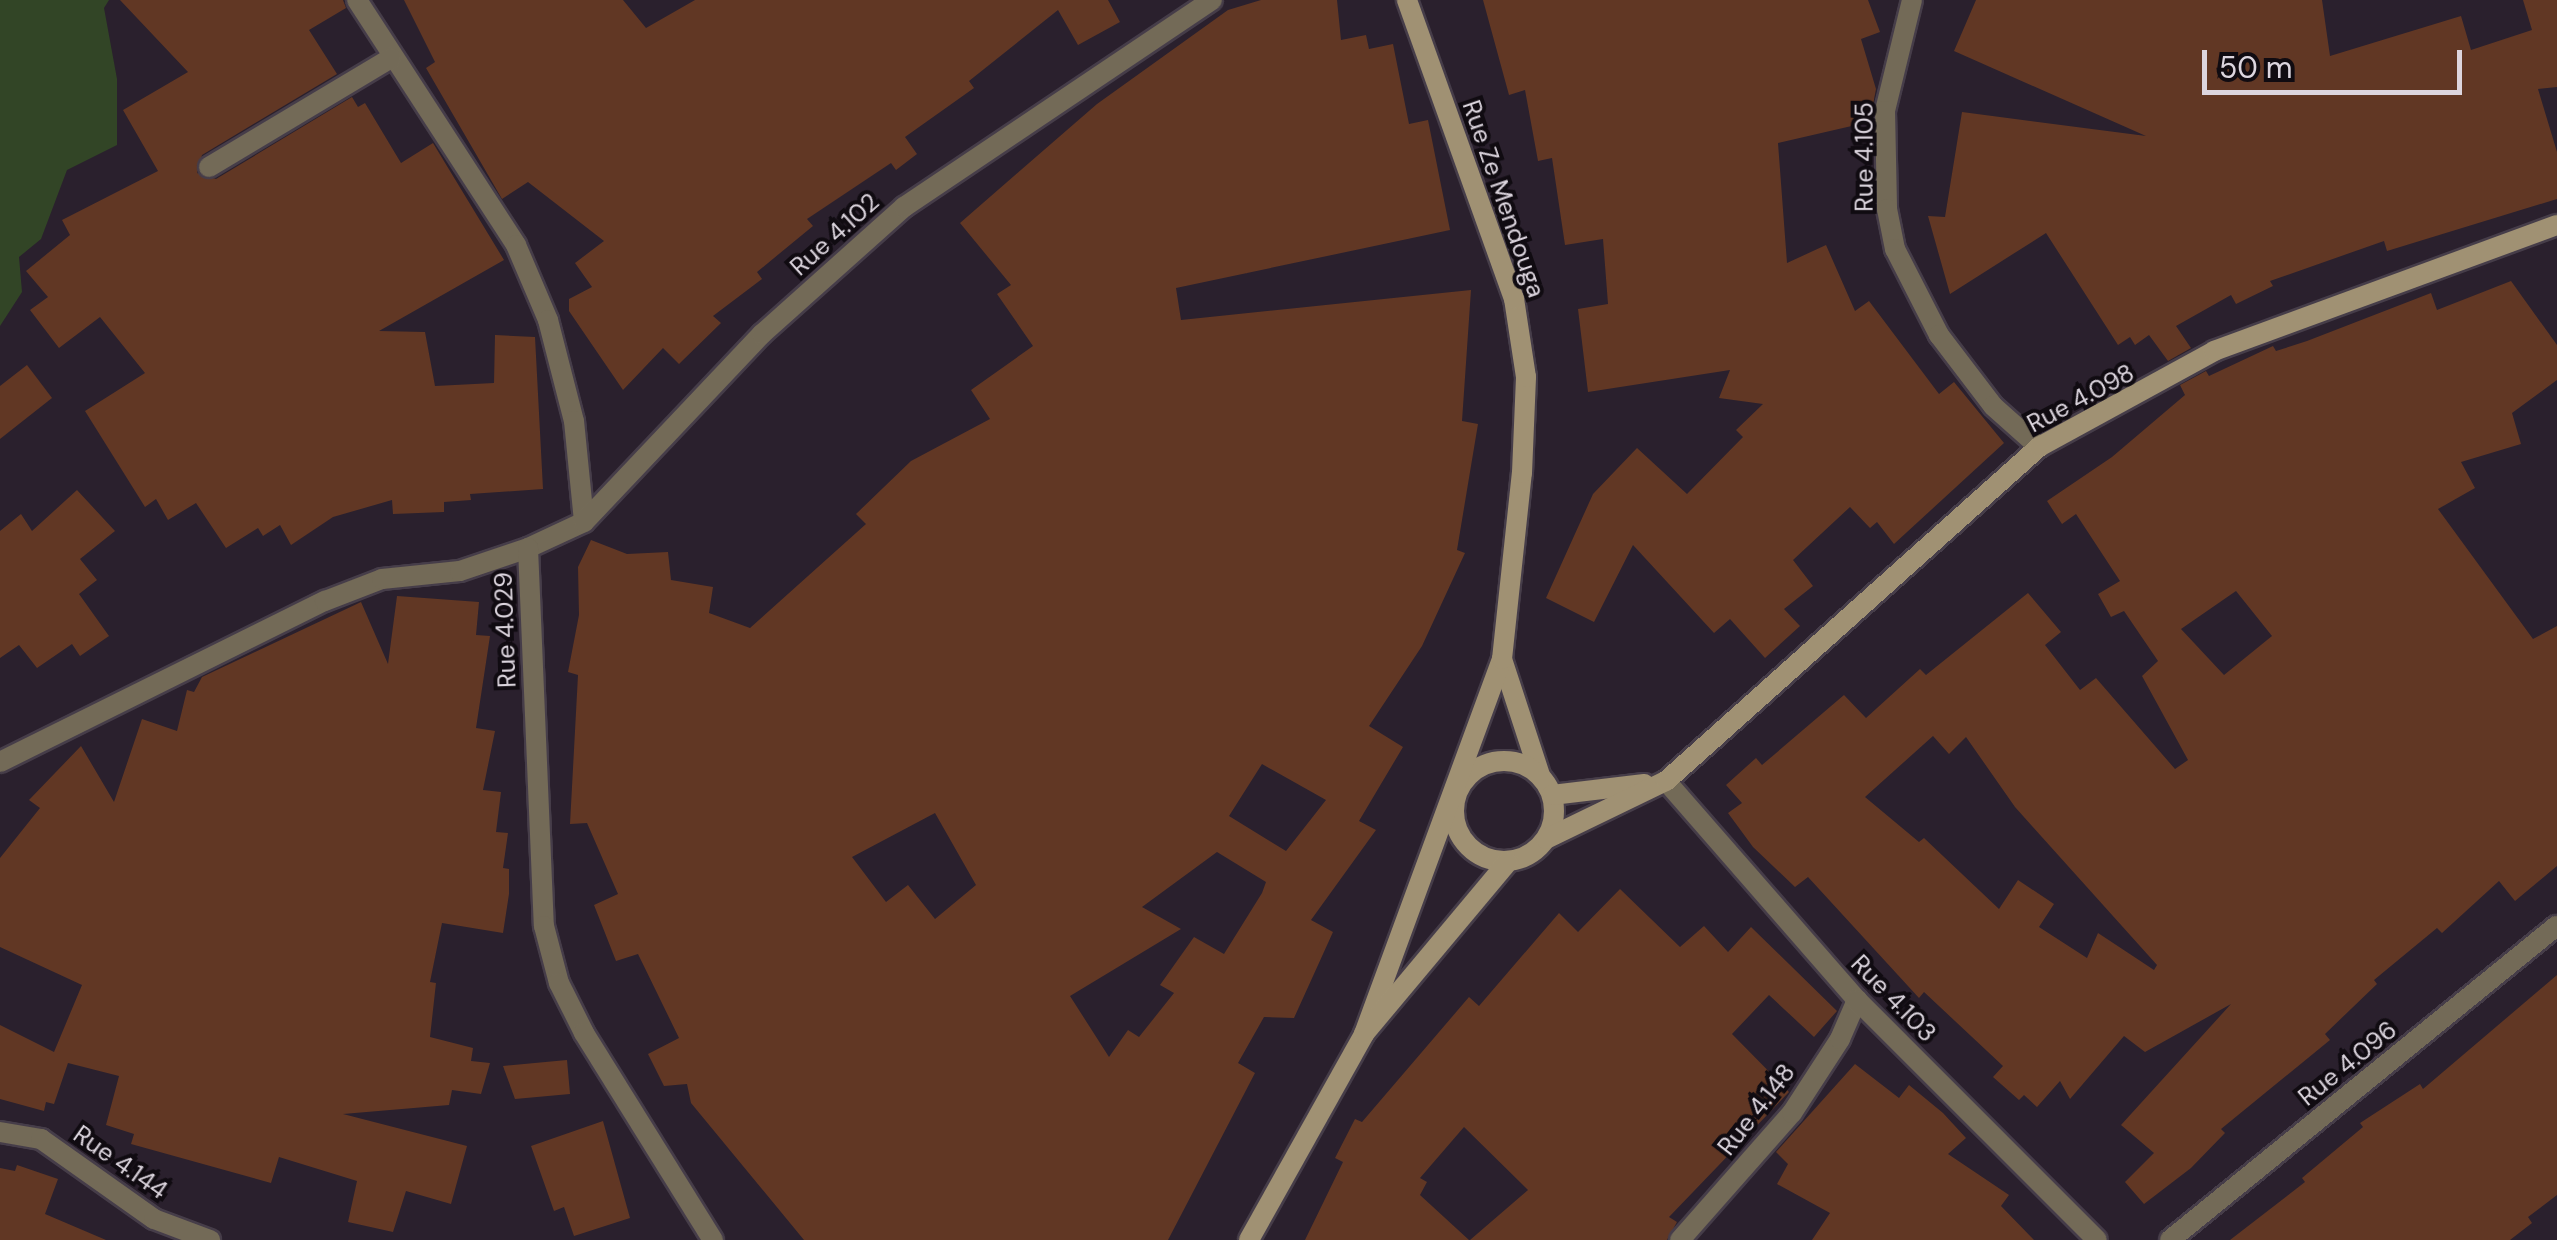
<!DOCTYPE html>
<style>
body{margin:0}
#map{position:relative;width:2557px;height:1240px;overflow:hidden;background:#2a202d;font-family:"DM Sans",sans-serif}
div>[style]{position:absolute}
.green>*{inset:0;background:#324526}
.building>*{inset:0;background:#613724}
.roads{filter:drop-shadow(2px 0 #463d49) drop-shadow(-2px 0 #463d49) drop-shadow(0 2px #463d49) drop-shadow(0 -2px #463d49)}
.minor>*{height:20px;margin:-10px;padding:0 10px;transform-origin:10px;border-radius:10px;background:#736a57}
.tertiary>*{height:20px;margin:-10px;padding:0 10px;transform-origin:10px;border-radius:10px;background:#736a57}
.secondary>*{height:20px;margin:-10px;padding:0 10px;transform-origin:10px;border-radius:10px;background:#a09173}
.secondary>.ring{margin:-10px;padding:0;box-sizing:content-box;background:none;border:20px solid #a09173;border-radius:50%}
span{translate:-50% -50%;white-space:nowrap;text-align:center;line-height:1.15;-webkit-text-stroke:8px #100b11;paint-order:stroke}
.street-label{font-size:25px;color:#dcd5de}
.scale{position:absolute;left:2202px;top:50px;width:260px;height:45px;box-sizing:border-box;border:5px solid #dcd5de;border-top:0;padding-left:12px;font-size:30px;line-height:35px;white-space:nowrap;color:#dcd5de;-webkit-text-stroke:8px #100b11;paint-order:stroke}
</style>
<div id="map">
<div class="green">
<i style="clip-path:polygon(0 0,109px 0,104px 8px,117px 79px,117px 145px,67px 170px,41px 239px,19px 257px,22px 292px,0 326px)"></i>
</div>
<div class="building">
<i style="clip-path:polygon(120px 0,343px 0,346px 8px,309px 30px,337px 74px,202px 155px,197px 173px,216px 179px,352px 97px,358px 107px,365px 103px,401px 163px,433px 143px,504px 260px,379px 331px,425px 332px,435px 386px,494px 383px,495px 335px,535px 337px,543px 489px,470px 494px,471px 500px,444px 502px,444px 512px,393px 514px,392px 500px,333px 517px,291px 545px,280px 525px,263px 536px,258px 528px,226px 548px,196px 503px,168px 520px,156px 499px,145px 507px,85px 411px,145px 373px,100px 317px,59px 348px,30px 310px,48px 297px,26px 271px,70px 235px,62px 220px,158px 171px,123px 110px,188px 72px)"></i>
<i style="clip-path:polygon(404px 0,623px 0,646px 28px,695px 0,1108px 0,1120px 22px,1078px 45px,1058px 10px,969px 81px,974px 88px,905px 137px,917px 154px,896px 170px,891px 163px,807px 219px,813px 226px,757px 272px,762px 279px,713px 316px,721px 323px,679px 364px,663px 348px,623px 390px,569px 311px,569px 299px,592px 287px,575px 263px,604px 241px,528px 182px,502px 199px,426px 68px,435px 62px)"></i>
<i style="clip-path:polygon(evenodd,1261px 0,1337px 0,1341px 40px,1366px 35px,1369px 49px,1393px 44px,1409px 124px,1428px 120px,1450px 230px,1176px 288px,1181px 320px,1471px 290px,1462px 421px,1478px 424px,1457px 550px,1465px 553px,1422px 646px,1369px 726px,1403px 747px,1359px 821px,1376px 830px,1311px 920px,1333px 932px,1294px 1018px,1264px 1017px,1238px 1063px,1255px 1073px,1168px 1240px,804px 1240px,691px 1103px,687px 1084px,664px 1086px,648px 1054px,679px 1038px,638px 954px,616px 961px,594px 905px,618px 894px,587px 823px,570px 824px,578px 675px,568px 672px,579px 615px,578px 567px,591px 540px,627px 554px,668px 552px,671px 580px,713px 587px,709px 613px,750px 628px,866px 524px,856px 514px,911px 461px,990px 419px,971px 390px,1033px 346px,997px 294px,1011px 285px,960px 223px,1097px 104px,1228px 10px,1261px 0,1262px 764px,1326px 800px,1286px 851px,1229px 816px,1262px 764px,1261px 0,935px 813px,976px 885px,935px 919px,908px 885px,886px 902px,852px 857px,935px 813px,1261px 0,1217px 852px,1266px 882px,1262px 893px,1224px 954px,1194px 937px,1160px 985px,1174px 993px,1139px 1037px,1128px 1030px,1109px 1057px,1070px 996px,1181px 929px,1142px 907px,1217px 852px)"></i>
<i style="clip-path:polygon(1483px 0,1868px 0,1880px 32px,1861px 39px,1876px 89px,1871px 115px,1856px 125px,1778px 143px,1787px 263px,1826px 245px,1855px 311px,1869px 301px,1939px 394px,1954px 382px,2004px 443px,1894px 544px,1877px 522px,1870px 528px,1850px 507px,1793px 560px,1813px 586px,1784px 609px,1800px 626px,1765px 658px,1730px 619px,1714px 633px,1633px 545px,1594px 622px,1546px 598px,1593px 494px,1637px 448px,1687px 494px,1743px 437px,1736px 430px,1763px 404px,1719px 398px,1730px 370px,1588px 392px,1578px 309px,1608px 304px,1603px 239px,1565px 245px,1552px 158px,1538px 161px,1525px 90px,1509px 95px)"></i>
<i style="clip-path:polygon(1976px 0,2322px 0,2330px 56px,2461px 16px,2471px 50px,2532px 30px,2523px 0,2557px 0,2557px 87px,2538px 89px,2557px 152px,2557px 199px,2387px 251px,2384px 241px,2270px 281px,2273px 286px,2236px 304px,2231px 295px,2176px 326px,2191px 348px,2168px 361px,2149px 335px,2135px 345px,2130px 337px,2118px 345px,2046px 233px,1950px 294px,1928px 216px,1945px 217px,1962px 112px,2146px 136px,1954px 51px)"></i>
<i style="clip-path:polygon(evenodd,2511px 281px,2557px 345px,2557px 380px,2512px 413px,2521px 444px,2461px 462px,2475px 488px,2438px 509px,2533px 639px,2557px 626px,2557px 866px,2515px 901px,2499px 881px,2442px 933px,2437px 928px,2374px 980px,2377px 984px,2325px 1034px,2330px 1040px,2221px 1129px,2225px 1133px,2191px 1168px,2144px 1204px,2125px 1182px,2154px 1153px,2121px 1125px,2231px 1004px,2145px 1052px,2124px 1036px,2070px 1099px,2060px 1081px,2037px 1107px,2024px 1095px,2019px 1100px,1993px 1077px,2003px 1066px,1924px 992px,1919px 998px,1808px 877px,1795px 887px,1753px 847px,1728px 813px,1742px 803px,1726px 785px,1756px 758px,1762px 765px,1844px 695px,1866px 718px,1920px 669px,1926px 675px,2028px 593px,2061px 632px,2045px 645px,2080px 690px,2096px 678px,2175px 769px,2188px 760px,2142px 676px,2158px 661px,2124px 611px,2111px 617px,2098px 594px,2120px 581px,2076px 514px,2062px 524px,2047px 501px,2112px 457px,2185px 395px,2180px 385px,2206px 371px,2209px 376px,2273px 346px,2276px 351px,2307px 341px,2431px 293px,2437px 310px,2511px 281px,2236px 591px,2272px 636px,2224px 675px,2181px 629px,2236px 591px,2511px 281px,1933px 736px,1949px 754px,1966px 737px,2015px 807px,2157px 965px,2154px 970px,2098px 933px,2087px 958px,2039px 927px,2054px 904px,2018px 880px,1999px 909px,1924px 838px,1919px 842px,1865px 797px,1933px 736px)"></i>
<i style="clip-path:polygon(27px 365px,52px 398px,0 439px,0 386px)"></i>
<i style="clip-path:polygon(77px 490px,115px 531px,80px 559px,97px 580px,79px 594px,109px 636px,80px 656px,72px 644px,37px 668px,19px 645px,0 658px,0 531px,21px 514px,32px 531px)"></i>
<i style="clip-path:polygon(397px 596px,479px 602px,476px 635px,490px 636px,476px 728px,495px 731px,483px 790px,501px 792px,496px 832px,508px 833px,503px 868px,509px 869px,509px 894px,503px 933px,442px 923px,430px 982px,436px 983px,430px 1037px,473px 1048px,471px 1061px,490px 1063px,481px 1094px,452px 1090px,449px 1105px,343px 1114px,467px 1146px,451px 1204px,406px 1191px,393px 1232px,348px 1222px,357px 1181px,279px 1157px,271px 1183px,131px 1144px,134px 1134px,106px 1125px,119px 1076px,68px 1063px,54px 1104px,46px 1102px,44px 1111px,0 1099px,0 1025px,54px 1052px,82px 985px,0 947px,0 858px,40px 808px,29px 800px,81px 746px,114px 802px,142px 719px,177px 731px,187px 690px,194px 692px,202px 677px,361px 602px,388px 664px)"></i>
<i style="clip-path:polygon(1620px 889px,1680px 947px,1704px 926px,1728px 952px,1751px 927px,1837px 1011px,1814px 1037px,1769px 995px,1732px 1034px,1789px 1092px,1669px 1217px,1677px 1222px,1667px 1240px,1470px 1240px,1528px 1190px,1464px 1127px,1420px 1178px,1427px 1182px,1420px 1195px,1469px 1240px,1305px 1240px,1343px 1162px,1335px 1158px,1355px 1119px,1362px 1122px,1469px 997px,1479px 1006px,1559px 913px,1578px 932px)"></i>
<i style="clip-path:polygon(2557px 975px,2557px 1195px,2528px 1217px,2532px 1223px,2510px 1240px,2230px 1240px,2305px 1182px,2302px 1178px,2363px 1127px,2360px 1123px,2420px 1084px,2423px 1089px)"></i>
<i style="clip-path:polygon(567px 1060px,570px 1094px,515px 1099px,503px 1066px)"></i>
<i style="clip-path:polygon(1855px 1064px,1899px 1098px,1909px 1085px,1943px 1113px,1966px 1138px,1948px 1154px,2009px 1195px,2001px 1206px,2034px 1240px,1812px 1240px,1830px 1213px,1777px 1184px,1788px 1164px,1776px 1152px)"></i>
<i style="clip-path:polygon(603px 1121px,630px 1218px,574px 1236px,564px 1207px,554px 1211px,531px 1146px)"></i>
<i style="clip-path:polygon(17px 1165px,58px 1179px,45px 1214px,106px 1240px,0 1240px,0 1168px,15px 1171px)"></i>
</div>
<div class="roads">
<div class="minor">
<i style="left:357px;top:0;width:292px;rotate:57deg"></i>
<i style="left:516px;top:245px;width:82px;rotate:66.9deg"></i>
<i style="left:548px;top:320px;width:104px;rotate:75.6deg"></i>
<i style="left:574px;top:421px;width:101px;rotate:84.3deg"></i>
<i style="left:1912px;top:0;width:114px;rotate:103.7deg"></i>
<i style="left:1885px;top:111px;width:98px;rotate:88.8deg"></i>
<i style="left:1887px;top:209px;width:41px;rotate:78.7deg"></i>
<i style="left:1895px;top:249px;width:97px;rotate:62.9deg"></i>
<i style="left:1939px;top:335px;width:89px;rotate:52.7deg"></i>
<i style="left:1993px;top:406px;width:62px;rotate:41.7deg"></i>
<i style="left:209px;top:167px;width:212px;rotate:-30.9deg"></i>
<i style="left:528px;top:548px;width:62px;rotate:-24.9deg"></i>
<i style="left:584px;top:522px;width:259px;rotate:-46.6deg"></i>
<i style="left:762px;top:334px;width:191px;rotate:-41.8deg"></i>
<i style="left:904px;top:207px;width:371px;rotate:-33.9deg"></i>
<i style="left:0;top:762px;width:363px;rotate:-26.4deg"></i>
<i style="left:325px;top:601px;width:61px;rotate:-21.1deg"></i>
<i style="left:382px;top:579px;width:78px;rotate:-5.9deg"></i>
<i style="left:460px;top:571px;width:72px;rotate:-18.7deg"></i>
<i style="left:528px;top:548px;width:378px;rotate:87.6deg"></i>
<i style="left:544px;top:926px;width:59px;rotate:75.3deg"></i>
<i style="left:559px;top:983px;width:56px;rotate:63.4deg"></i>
<i style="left:584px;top:1033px;width:244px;rotate:58.1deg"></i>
<i style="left:0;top:1132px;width:42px;rotate:9.7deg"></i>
<i style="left:41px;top:1139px;width:138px;rotate:35.3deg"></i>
<i style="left:154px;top:1219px;width:60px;rotate:20.6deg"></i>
<i style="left:1680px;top:1240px;width:169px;rotate:-48.6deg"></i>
<i style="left:1792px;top:1113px;width:88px;rotate:-57deg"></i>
<i style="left:1840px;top:1039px;width:43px;rotate:-66.4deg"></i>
<i style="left:2170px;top:1240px;width:498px;rotate:-39.1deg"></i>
</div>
<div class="tertiary">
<i style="left:1666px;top:781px;width:291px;rotate:48.9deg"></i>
<i style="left:1857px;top:1000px;width:339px;rotate:45deg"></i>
</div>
<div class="secondary">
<i style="left:1502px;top:659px;width:122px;rotate:71.9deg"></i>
<i class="ring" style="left:1454px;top:761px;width:80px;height:80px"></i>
<i style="left:1552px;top:795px;width:93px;rotate:-6.8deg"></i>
<i style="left:1546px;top:839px;width:133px;rotate:-25.8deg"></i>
<i style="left:1666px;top:781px;width:501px;rotate:-41.84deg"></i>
<i style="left:2039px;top:447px;width:200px;rotate:-28.7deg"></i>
<i style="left:2214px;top:351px;width:365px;rotate:-20.2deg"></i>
<i style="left:1364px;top:1034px;width:400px;rotate:-69.8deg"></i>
<i style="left:1502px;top:659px;width:187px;rotate:-83.9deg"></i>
<i style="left:1522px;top:473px;width:96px;rotate:-87.6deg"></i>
<i style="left:1526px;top:377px;width:79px;rotate:-98.7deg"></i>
<i style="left:1514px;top:299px;width:318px;rotate:-109.7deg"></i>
<i style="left:1249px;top:1240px;width:236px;rotate:-60.8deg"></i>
<i style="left:1364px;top:1034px;width:224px;rotate:-50.1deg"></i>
</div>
</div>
<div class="street-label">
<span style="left:1865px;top:157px;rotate:-90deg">Rue 4.105</span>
<span style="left:1503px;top:199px;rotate:71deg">Rue Ze Mendouga</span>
<span style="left:835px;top:235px;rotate:-42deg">Rue 4.102</span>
<span style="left:2081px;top:399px;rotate:-28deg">Rue 4.098</span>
<span style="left:506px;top:630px;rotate:-92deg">Rue 4.029</span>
<span style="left:1893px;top:999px;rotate:46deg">Rue 4.103</span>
<span style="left:2348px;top:1064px;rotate:-39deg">Rue 4.096</span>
<span style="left:1757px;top:1110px;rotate:-52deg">Rue 4.148</span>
<span style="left:120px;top:1163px;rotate:35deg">Rue 4.144</span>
</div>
<div class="scale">50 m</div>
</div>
